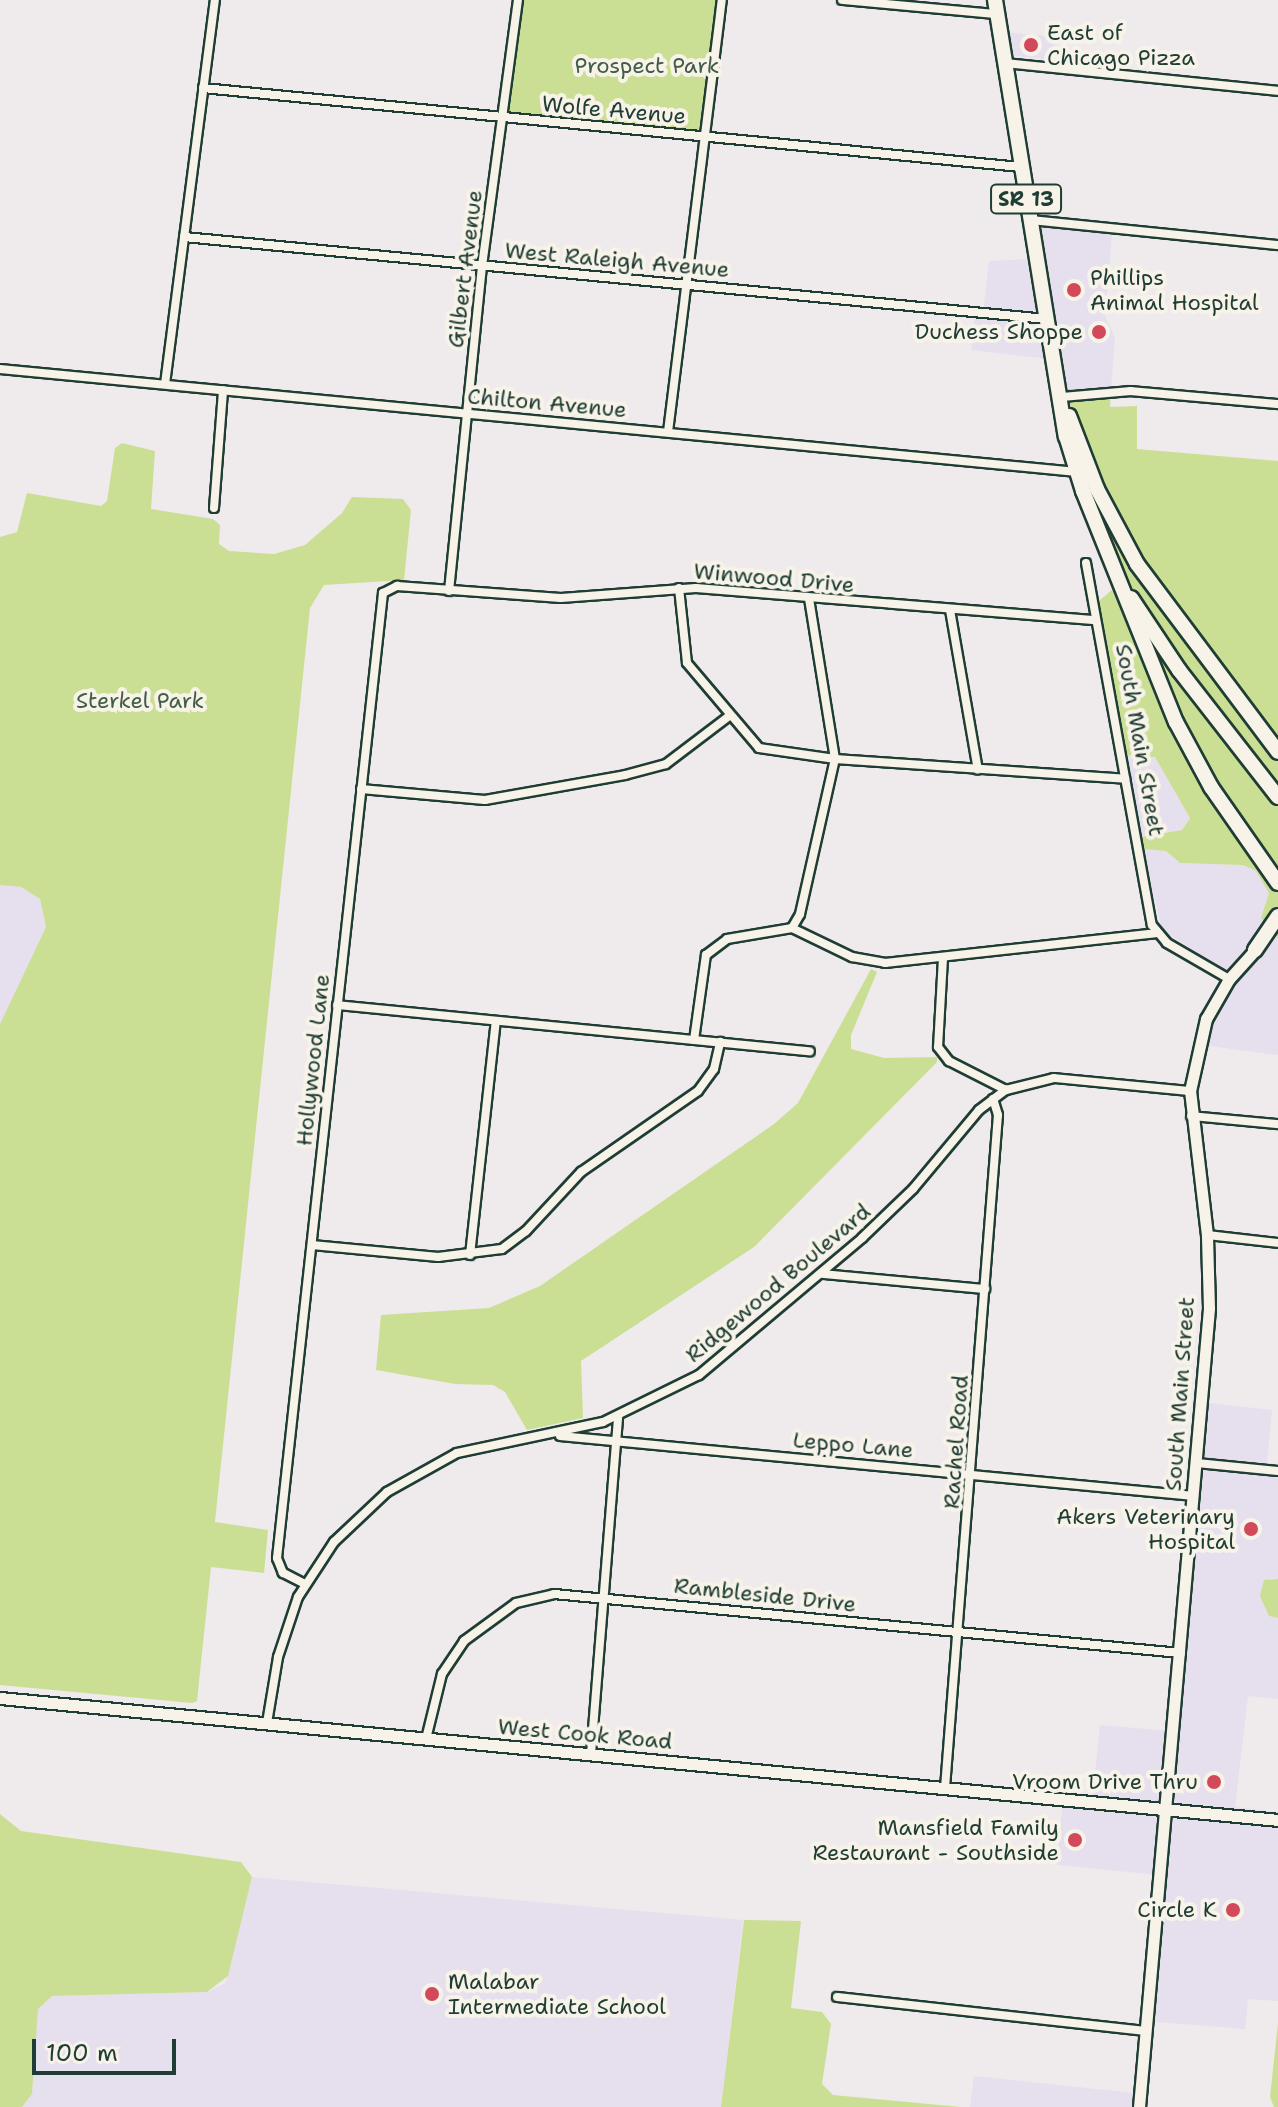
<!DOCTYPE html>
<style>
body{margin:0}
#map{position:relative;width:1278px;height:2107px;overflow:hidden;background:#efeaeb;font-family:"Shantell Sans",sans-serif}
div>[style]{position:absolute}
.built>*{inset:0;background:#e5dfee}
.green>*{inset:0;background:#cbdf94}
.roads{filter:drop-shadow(2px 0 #1f3d34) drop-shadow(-2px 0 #1f3d34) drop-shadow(0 2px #1f3d34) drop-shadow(0 -2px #1f3d34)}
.street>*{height:8px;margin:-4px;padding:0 4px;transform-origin:4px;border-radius:4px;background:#f7f3e8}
.secondary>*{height:11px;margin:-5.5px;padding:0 5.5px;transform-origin:5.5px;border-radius:5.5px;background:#f7f3e8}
.highway>*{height:14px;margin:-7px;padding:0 7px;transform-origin:7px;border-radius:7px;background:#f7f3e8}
.dots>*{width:22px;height:22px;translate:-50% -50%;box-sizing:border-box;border:4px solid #f7f3e8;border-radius:50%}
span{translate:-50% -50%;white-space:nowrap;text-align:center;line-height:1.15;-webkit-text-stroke:8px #f7f3e8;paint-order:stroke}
.shield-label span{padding:2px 6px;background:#f7f3e8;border:2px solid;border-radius:6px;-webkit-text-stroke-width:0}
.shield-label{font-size:20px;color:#1f3d34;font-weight:700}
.poi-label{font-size:22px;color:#1f3d34}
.left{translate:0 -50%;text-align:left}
.right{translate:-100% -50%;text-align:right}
.park-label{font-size:22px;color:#415d47}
.street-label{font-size:22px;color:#1f3d34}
.scale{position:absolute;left:32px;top:2039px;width:144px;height:36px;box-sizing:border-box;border:4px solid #1f3d34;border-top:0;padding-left:10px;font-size:24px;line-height:28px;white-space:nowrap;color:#1f3d34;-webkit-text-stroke:6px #f7f3e8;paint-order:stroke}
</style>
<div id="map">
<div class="built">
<i style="clip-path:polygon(1002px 32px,1055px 37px,1053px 60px,1006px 55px)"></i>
<i style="clip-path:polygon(1029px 226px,1112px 234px,1105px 316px,1115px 338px,1111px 389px,1054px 389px,1050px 359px,971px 350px,975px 314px,983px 314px,989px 261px,1034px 259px)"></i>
<i style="clip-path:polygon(1125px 755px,1155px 757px,1159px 762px,1190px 818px,1182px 830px,1141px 837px)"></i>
<i style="clip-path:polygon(1143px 849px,1166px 851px,1180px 863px,1243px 865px,1256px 871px,1266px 885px,1269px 893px,1261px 918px,1278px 937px,1278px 1055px,1202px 1045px,1237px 977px,1162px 930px)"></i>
<i style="clip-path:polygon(0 885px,21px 887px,40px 899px,46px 927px,0 1024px)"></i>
<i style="clip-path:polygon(1200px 1402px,1272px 1410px,1267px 1463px,1278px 1464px,1278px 1579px,1270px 1578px,1269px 1616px,1278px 1618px,1278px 1699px,1248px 1696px,1235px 1807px,1278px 1812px,1278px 2001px,1248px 1999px,1245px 2029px,1146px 2021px,1160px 1875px,1057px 1865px,1063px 1798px,1092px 1801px,1100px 1725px,1169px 1731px)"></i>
<i style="clip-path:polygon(252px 1877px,743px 1920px,721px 2107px,22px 2107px,32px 2094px,37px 2009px,51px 1996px,207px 1992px,226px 1983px)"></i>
<i style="clip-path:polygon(974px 2076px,1134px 2093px,1132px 2107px,970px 2107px)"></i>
</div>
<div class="green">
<i style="clip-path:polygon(518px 0,722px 0,704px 136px,502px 117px)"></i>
<i style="clip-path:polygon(1054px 389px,1111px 389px,1110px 407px,1137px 406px,1137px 449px,1278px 461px,1278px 937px,1261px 918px,1269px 893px,1256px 871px,1243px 865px,1180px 863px,1166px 851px,1143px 849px,1141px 837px,1182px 830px,1190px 818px,1155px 757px,1125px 755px,1100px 612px,1100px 600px,1113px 589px,1075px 489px)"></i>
<i style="clip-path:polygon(122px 443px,155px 451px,151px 509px,213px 519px,220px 525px,219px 544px,229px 551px,274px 554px,305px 545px,342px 513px,352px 497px,403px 499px,411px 510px,404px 580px,324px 585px,310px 608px,215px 1522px,268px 1530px,264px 1573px,211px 1567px,197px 1701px,192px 1703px,0 1685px,0 1024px,46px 927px,40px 899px,21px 887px,0 885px,0 537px,17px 532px,27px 493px,101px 506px,107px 501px,115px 448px)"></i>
<i style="clip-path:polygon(871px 969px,877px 972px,851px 1035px,851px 1049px,884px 1058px,937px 1057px,937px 1062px,754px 1247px,581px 1361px,583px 1418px,527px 1430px,505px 1392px,493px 1385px,455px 1384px,376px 1370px,381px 1315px,489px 1308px,540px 1286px,774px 1124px,798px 1103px)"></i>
<i style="clip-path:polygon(1278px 1579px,1278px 1618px,1269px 1616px,1260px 1596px,1264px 1580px)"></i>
<i style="clip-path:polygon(0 1814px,21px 1831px,241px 1862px,252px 1877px,228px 1976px,207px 1992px,52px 1996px,38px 2009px,32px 2094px,22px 2107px,0 2107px)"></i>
<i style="clip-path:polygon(744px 1920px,801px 1921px,791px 2008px,822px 2012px,831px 2024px,822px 2084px,833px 2095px,961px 2107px,721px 2107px)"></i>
<i style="clip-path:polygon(1278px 2023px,1278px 2107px,1274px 2107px,1270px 2097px)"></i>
</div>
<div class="roads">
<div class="street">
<i style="left:842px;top:0;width:155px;rotate:5.2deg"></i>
<i style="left:1004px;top:63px;width:275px;rotate:5.8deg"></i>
<i style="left:203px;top:88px;width:822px;rotate:5.52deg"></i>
<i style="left:1030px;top:220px;width:249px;rotate:5.8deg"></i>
<i style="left:184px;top:237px;width:867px;rotate:5.43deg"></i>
<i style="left:0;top:369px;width:1082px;rotate:5.46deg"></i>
<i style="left:165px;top:384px;width:387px;rotate:-82.6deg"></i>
<i style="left:1062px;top:397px;width:69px;rotate:-5deg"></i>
<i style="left:1131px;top:391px;width:148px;rotate:5.1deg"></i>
<i style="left:668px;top:432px;width:435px;rotate:-82.9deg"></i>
<i style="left:214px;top:508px;width:118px;rotate:-85.6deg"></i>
<i style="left:1086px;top:563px;width:368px;rotate:79.7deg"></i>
<i style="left:1152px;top:925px;width:23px;rotate:50deg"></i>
<i style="left:1167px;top:943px;width:72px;rotate:30.1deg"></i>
<i style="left:679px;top:588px;width:75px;rotate:83.9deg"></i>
<i style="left:687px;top:663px;width:111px;rotate:49.7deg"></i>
<i style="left:759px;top:748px;width:77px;rotate:8.2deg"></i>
<i style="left:835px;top:759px;width:291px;rotate:3.9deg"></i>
<i style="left:449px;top:591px;width:327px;rotate:-84.2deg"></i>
<i style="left:482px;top:266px;width:268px;rotate:-82.3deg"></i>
<i style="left:950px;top:610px;width:162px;rotate:80.1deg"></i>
<i style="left:361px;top:789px;width:124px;rotate:5.1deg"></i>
<i style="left:485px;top:800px;width:142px;rotate:-10.1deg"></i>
<i style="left:625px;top:775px;width:42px;rotate:-15deg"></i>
<i style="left:666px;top:764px;width:78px;rotate:-37.2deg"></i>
<i style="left:792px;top:928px;width:67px;rotate:25.8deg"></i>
<i style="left:852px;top:957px;width:34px;rotate:10deg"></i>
<i style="left:885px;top:963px;width:272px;rotate:-6.3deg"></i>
<i style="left:943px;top:958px;width:89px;rotate:93.2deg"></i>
<i style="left:938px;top:1047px;width:18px;rotate:52deg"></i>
<i style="left:949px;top:1061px;width:64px;rotate:27deg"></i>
<i style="left:337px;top:1005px;width:475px;rotate:5.6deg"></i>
<i style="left:694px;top:1040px;width:86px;rotate:-82deg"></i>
<i style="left:706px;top:955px;width:26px;rotate:-37deg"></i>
<i style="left:727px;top:939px;width:66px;rotate:-9.6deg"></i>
<i style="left:792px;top:928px;width:16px;rotate:-60deg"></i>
<i style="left:800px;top:914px;width:159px;rotate:-77.3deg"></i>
<i style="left:835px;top:759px;width:163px;rotate:-99.2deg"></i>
<i style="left:1191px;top:1116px;width:87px;rotate:5.3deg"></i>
<i style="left:1207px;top:1235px;width:71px;rotate:6.4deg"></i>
<i style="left:312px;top:1245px;width:127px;rotate:5.4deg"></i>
<i style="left:438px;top:1257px;width:64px;rotate:-7.1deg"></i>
<i style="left:502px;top:1249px;width:30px;rotate:-37deg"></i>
<i style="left:526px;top:1231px;width:81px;rotate:-47deg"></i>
<i style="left:581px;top:1172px;width:142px;rotate:-34.7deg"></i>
<i style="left:698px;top:1091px;width:27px;rotate:-54deg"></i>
<i style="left:714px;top:1069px;width:28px;rotate:-77deg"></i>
<i style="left:470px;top:1255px;width:235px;rotate:-83.7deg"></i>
<i style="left:823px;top:1274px;width:163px;rotate:5.3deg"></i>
<i style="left:560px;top:1436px;width:637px;rotate:5.41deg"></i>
<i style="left:1197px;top:1463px;width:81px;rotate:5.6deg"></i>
<i style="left:305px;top:1584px;width:25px;rotate:-153deg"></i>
<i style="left:283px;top:1573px;width:16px;rotate:-112deg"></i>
<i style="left:277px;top:1558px;width:971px;rotate:-83.73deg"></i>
<i style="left:383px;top:593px;width:16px;rotate:-27deg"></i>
<i style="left:397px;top:586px;width:164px;rotate:4.2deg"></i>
<i style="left:561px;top:598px;width:135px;rotate:-4.2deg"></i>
<i style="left:696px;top:588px;width:401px;rotate:4.6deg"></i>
<i style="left:267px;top:1723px;width:67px;rotate:-80.5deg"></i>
<i style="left:278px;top:1657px;width:63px;rotate:-71.6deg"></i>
<i style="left:298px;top:1597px;width:66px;rotate:-56.8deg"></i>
<i style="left:334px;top:1542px;width:73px;rotate:-43.3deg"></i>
<i style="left:387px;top:1492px;width:80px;rotate:-29.1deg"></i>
<i style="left:457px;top:1453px;width:149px;rotate:-12deg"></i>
<i style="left:603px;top:1422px;width:107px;rotate:-26.1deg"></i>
<i style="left:699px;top:1375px;width:213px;rotate:-40deg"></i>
<i style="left:862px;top:1238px;width:71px;rotate:-43.9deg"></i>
<i style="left:913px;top:1189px;width:103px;rotate:-50.1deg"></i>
<i style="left:979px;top:1110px;width:34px;rotate:-37deg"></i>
<i style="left:1006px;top:1090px;width:49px;rotate:-14deg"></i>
<i style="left:1054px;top:1078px;width:137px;rotate:5.5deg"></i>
<i style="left:426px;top:1739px;width:67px;rotate:-76.2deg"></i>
<i style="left:442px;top:1674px;width:40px;rotate:-56deg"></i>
<i style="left:464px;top:1641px;width:64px;rotate:-36.2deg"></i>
<i style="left:516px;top:1603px;width:39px;rotate:-13deg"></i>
<i style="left:554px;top:1594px;width:630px;rotate:5.38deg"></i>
<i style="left:591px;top:1754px;width:338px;rotate:-85.4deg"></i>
<i style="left:945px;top:1788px;width:675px;rotate:-85.5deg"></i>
<i style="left:998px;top:1115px;width:17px;rotate:-107deg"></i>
<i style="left:837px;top:1997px;width:311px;rotate:6.3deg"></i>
</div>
<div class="secondary">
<i style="left:0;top:1698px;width:1284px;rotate:5.45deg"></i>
<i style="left:1139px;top:2107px;width:802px;rotate:-84.99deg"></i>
<i style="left:1209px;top:1308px;width:73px;rotate:-91.6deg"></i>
<i style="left:1207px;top:1235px;width:145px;rotate:-96.7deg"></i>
<i style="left:1190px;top:1091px;width:74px;rotate:-77.5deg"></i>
<i style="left:1206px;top:1019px;width:46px;rotate:-60.1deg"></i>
<i style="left:1229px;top:979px;width:39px;rotate:-48deg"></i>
</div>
<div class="highway">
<i style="left:995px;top:0;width:442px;rotate:80.8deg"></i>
<i style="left:1066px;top:436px;width:58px;rotate:72.8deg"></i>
<i style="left:1083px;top:491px;width:249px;rotate:68.1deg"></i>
<i style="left:1176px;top:722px;width:74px;rotate:61.7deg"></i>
<i style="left:1211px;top:787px;width:117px;rotate:55.1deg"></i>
<i style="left:1069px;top:416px;width:78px;rotate:69deg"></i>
<i style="left:1097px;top:489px;width:85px;rotate:61.9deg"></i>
<i style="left:1137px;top:564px;width:235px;rotate:53.1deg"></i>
<i style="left:1131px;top:598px;width:87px;rotate:56.3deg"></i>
<i style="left:1179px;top:670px;width:161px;rotate:52.1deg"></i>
<i style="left:1255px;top:950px;width:41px;rotate:-55.9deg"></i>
</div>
</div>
<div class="dots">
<i style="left:1031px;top:45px;background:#d1495b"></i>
<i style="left:1074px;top:290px;background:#d1495b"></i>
<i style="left:1099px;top:332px;background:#d1495b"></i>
<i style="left:1251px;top:1529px;background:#d1495b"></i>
<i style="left:1214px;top:1782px;background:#d1495b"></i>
<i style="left:1075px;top:1840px;background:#d1495b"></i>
<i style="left:1233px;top:1910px;background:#d1495b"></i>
<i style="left:432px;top:1994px;background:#d1495b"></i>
</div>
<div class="shield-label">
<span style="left:1026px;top:199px">SR 13</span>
</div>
<div class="poi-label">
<span class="left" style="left:1047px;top:45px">East of<br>Chicago Pizza</span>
<span class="left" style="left:1090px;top:290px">Phillips<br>Animal Hospital</span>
<span class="right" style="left:1083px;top:332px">Duchess Shoppe</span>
<span class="right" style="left:1235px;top:1529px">Akers Veterinary<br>Hospital</span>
<span class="right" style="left:1198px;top:1782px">Vroom Drive Thru</span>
<span class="right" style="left:1059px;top:1840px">Mansfield Family<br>Restaurant - Southside</span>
<span class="right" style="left:1217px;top:1910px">Circle K</span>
<span class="left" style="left:448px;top:1994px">Malabar<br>Intermediate School</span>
</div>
<div class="park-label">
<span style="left:647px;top:66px">Prospect Park</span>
<span style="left:140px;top:701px">Sterkel Park</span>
</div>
<div class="street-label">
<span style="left:614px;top:110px;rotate:5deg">Wolfe Avenue</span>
<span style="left:617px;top:260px;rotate:5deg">West Raleigh Avenue</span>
<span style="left:465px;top:269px;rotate:-83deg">Gilbert Avenue</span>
<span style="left:547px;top:403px;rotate:5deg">Chilton Avenue</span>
<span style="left:774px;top:578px;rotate:5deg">Winwood Drive</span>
<span style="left:1140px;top:740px;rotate:80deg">South Main Street</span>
<span style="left:313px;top:1060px;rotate:-84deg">Hollywood Lane</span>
<span style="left:778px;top:1283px;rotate:-40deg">Ridgewood Boulevard</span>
<span style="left:1180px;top:1394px;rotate:-86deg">South Main Street</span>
<span style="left:956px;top:1442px;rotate:-86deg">Rachel Road</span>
<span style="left:853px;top:1445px;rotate:5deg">Leppo Lane</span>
<span style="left:765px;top:1595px;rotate:6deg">Rambleside Drive</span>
<span style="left:585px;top:1734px;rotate:5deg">West Cook Road</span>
</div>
<div class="scale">100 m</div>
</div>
